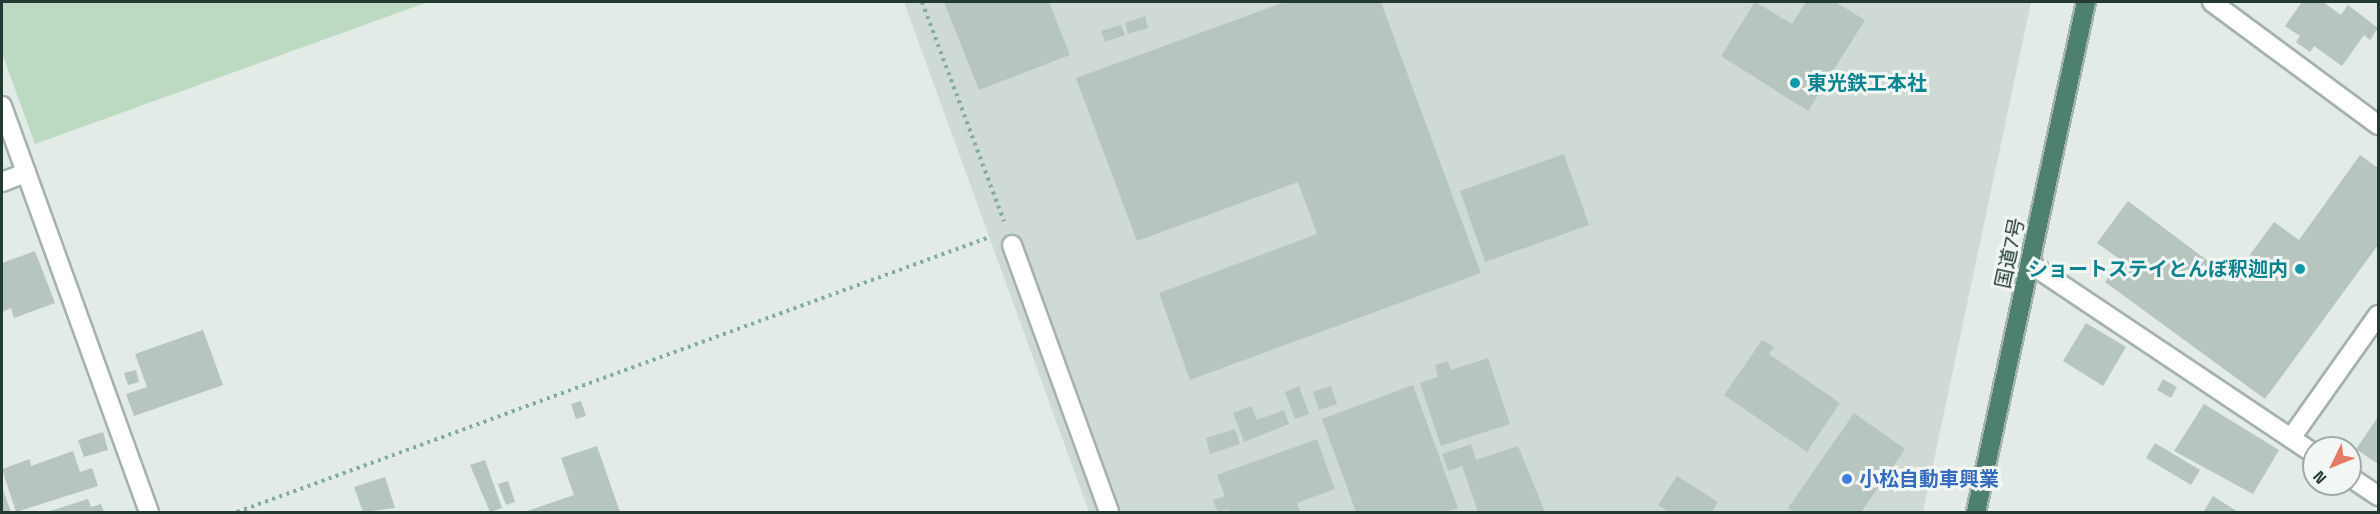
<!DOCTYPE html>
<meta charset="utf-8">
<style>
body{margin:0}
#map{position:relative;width:2380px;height:514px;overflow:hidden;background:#e2ebe6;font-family:"Space Grotesk","Noto Sans JP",sans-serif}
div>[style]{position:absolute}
.built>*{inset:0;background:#d0dad5}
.green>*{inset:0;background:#bcdac2}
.building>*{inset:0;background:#b7c5bf}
.path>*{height:4px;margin-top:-2px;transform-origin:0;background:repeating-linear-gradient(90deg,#85ab9c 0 3px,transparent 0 7.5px)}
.roads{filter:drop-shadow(2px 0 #a5b2ac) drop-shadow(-2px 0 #a5b2ac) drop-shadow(0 2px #a5b2ac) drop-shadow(0 -2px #a5b2ac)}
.minor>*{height:18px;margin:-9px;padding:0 9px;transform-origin:9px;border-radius:9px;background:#fff}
.trunk>*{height:18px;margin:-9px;padding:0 9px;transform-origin:9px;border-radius:9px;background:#4e8070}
.dots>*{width:16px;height:16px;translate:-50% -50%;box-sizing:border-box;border:3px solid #f2f7f4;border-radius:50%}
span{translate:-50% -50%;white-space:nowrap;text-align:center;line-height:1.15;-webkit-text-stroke:6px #f2f7f4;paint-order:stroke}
.culture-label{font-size:20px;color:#0d838f;font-weight:700}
.left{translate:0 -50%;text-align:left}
.right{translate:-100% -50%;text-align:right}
.street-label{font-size:20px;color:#233a32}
.shop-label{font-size:20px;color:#366cbe;font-weight:700}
.frame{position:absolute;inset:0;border:3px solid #233a32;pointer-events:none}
.north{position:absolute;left:2302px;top:436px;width:60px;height:60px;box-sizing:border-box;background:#f2f7f4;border:2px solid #9faba6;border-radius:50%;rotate:227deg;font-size:16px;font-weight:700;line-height:24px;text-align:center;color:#233a32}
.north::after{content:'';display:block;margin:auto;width:21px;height:27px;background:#e57b65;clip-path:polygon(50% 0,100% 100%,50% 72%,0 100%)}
</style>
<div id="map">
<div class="built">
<i style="clip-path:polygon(904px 2px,2031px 2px,1923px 512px,1089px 512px)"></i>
</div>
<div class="green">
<i style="clip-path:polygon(2px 2px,428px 2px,35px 144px,2px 53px)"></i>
</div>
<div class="building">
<i style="clip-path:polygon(944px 2px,1049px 2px,1070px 55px,979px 90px)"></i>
<i style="clip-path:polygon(1285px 2px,1381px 2px,1481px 273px,1190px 380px,1159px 293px,1317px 234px,1298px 182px,1137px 241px,1076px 78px)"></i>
<i style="clip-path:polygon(1755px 2px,1792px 24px,1806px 2px,1835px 2px,1865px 20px,1808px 111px,1721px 56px)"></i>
<i style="clip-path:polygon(2302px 2px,2323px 2px,2341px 15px,2348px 5px,2378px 28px,2370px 40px,2364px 35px,2342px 66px,2314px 46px,2310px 52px,2296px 42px,2300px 36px,2285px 26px)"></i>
<i style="clip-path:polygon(1145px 16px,1148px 28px,1128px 34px,1125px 23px)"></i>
<i style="clip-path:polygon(1121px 25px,1125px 35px,1105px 42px,1101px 31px)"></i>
<i style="clip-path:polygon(1564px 154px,1589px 225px,1485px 262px,1460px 191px)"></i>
<i style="clip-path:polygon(2360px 155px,2378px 168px,2378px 245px,2265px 399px,2105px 282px,2121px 260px,2097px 243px,2128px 201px,2232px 279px,2274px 222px,2299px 240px)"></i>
<i style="clip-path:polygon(35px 251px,55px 303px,14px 318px,11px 308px,2px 312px,2px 263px)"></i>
<i style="clip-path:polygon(2086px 323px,2126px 347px,2103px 386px,2063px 361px)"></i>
<i style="clip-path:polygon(203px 330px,223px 385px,134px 416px,126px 394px,147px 387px,135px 354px)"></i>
<i style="clip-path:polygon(1762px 340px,1774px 347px,1769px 354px,1840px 403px,1807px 452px,1724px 395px)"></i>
<i style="clip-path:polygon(1488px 358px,1510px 424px,1441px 446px,1420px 383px,1438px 377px,1435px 365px,1448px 361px,1451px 370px)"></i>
<i style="clip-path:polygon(136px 370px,139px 382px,128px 385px,124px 373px)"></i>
<i style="clip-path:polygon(2163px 379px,2177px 387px,2171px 398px,2157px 390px)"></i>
<i style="clip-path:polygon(1413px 385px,1458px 508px,1444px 512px,1356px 512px,1322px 419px)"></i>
<i style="clip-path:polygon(1299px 386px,1309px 414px,1295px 419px,1285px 392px)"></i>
<i style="clip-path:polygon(1331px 386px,1337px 404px,1319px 410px,1313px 392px)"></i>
<i style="clip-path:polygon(581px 401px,586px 416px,576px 419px,571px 404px)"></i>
<i style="clip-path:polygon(2204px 404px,2279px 450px,2253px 494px,2174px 451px)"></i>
<i style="clip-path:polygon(1251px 406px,1257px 420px,1284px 410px,1289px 424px,1244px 442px,1233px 413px)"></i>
<i style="clip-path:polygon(1854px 413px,1905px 449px,1861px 512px,1795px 512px,1788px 508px)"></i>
<i style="clip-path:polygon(2378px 417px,2378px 464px,2356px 449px)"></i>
<i style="clip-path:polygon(1235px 429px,1240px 444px,1210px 454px,1206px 438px)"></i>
<i style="clip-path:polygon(103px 432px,108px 450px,84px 457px,78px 440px)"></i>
<i style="clip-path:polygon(1317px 439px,1335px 489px,1297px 503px,1300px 512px,1229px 512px,1228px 509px,1218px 512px,1213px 500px,1225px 496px,1217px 475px)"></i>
<i style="clip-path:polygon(2155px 443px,2200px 470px,2191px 485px,2146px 458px)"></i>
<i style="clip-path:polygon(1471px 444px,1476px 460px,1518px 446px,1545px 512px,1478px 512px,1462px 466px,1448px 471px,1442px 454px)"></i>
<i style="clip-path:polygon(597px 446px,620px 512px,524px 512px,574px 495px,561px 458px)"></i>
<i style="clip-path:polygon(73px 451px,80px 472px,92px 468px,98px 486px,16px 512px,2px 469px,30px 459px,31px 466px)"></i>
<i style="clip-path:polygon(485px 460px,502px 508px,490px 512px,470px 465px)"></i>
<i style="clip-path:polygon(1677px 476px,1718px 502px,1712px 512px,1669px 512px,1658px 505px)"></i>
<i style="clip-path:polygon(385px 477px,395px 508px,363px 512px,354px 487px)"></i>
<i style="clip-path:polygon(508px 481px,515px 502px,506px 505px,498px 484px)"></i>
<i style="clip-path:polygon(2px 487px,11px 512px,2px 512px)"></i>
<i style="clip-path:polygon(2213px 496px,2238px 512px,2204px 511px)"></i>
<i style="clip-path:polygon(88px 499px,91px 507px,101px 504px,104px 512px,47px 512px)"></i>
</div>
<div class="path">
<i style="left:922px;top:2px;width:234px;rotate:69.5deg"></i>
<i style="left:237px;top:512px;width:798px;rotate:-20.07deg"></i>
</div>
<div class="roads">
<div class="minor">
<i style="left:2212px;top:2px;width:207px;rotate:36.5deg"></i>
<i style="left:2px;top:106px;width:432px;rotate:70.1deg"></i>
<i style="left:2px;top:182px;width:26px;rotate:-21deg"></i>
<i style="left:1012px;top:245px;width:284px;rotate:70deg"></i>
<i style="left:2032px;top:265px;width:339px;rotate:33.8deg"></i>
<i style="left:2291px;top:438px;width:151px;rotate:-54.7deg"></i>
<i style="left:2350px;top:477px;width:34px;rotate:34deg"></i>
</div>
<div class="trunk">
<i style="left:1976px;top:512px;width:522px;rotate:-77.83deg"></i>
</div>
</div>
<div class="dots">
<i style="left:1795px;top:83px;background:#0f9aa8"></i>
<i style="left:2300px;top:269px;background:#0f9aa8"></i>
<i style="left:1847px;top:479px;background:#3f7fe0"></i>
</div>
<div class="culture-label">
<span class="left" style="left:1807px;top:83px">東光鉄工本社</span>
<span class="right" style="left:2288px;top:269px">ショートステイとんぼ釈迦内</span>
</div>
<div class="street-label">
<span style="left:2010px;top:253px;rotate:-78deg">国道7号</span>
</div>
<div class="shop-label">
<span class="left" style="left:1859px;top:479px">小松自動車興業</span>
</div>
<div class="frame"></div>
<div class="north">N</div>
</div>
